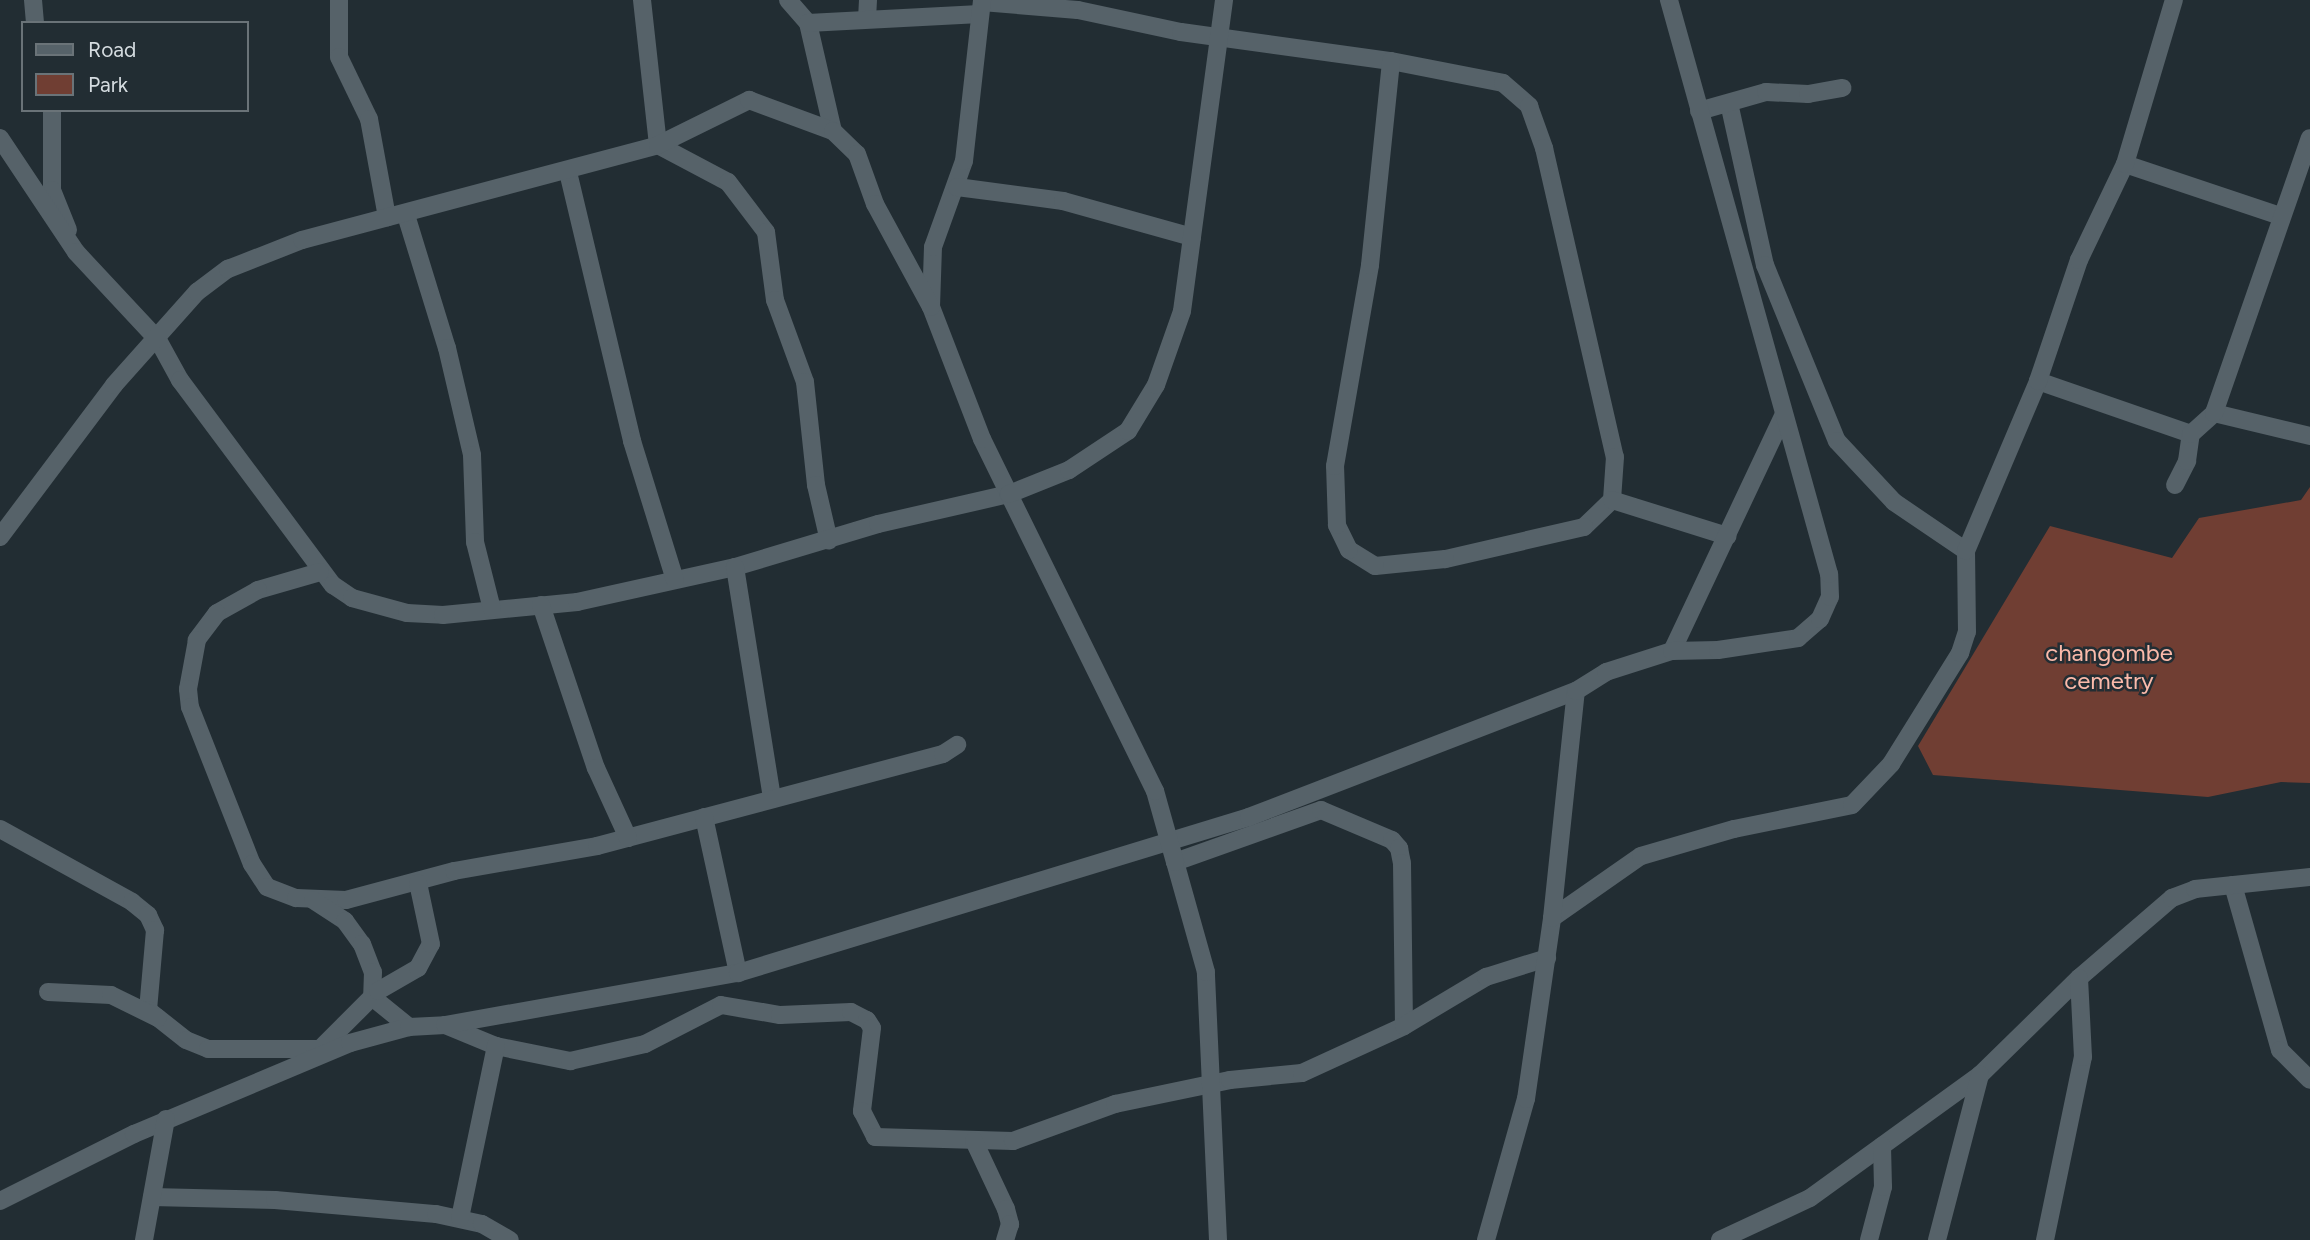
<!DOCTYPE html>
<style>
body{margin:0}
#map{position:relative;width:2310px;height:1240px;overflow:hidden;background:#222d33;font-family:Figtree,sans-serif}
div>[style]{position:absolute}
.green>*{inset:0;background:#703e33}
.minor>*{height:18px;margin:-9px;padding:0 9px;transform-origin:9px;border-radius:9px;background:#566269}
.tertiary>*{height:18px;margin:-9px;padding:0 9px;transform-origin:9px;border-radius:9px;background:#566269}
span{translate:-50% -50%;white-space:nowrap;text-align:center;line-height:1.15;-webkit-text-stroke:5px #222d33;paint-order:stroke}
.park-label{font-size:24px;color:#fbbaaa}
.legend{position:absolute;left:21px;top:21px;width:228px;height:91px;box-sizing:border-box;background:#222d33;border:2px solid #6a7378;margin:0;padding:9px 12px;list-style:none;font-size:21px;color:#d5dce0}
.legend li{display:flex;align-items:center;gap:14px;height:35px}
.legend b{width:35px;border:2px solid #6a7378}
</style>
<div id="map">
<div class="green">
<i style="clip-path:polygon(2310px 487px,2310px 783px,2281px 782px,2208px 797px,1933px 775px,1918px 746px,2050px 526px,2172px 558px,2199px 518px,2301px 500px)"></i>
</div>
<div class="minor">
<i style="left:33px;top:0;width:23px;rotate:85deg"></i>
<i style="left:339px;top:0;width:57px;rotate:90deg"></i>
<i style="left:339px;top:57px;width:69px;rotate:64.2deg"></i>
<i style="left:369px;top:119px;width:100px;rotate:79.6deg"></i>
<i style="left:642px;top:0;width:146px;rotate:83.7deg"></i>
<i style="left:658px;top:145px;width:79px;rotate:27.9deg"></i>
<i style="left:728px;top:182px;width:63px;rotate:52.8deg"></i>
<i style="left:766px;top:232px;width:69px;rotate:82.5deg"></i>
<i style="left:775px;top:300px;width:87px;rotate:69.9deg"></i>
<i style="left:805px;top:382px;width:104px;rotate:83.9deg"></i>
<i style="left:816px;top:485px;width:57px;rotate:76.9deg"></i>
<i style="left:788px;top:0;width:30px;rotate:49deg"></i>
<i style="left:808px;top:23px;width:111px;rotate:77deg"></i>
<i style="left:982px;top:2px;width:96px;rotate:4.8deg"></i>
<i style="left:1078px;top:10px;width:105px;rotate:12.1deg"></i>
<i style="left:1181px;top:32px;width:212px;rotate:7.9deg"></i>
<i style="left:1391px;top:61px;width:114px;rotate:11.1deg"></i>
<i style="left:1503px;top:83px;width:35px;rotate:41deg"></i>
<i style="left:1529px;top:106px;width:45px;rotate:70.3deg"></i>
<i style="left:1544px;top:148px;width:317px;rotate:77.1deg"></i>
<i style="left:1615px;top:457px;width:43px;rotate:94deg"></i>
<i style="left:1612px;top:500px;width:39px;rotate:136deg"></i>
<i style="left:1584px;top:527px;width:143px;rotate:167deg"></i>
<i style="left:1445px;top:559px;width:70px;rotate:174.3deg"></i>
<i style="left:1375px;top:566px;width:31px;rotate:-148deg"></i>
<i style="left:1349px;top:550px;width:28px;rotate:-116deg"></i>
<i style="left:1337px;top:525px;width:59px;rotate:-91.9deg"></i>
<i style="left:1335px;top:466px;width:204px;rotate:-80.1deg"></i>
<i style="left:1370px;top:265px;width:205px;rotate:-84.1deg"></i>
<i style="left:867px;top:19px;width:19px;rotate:-87deg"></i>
<i style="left:808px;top:23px;width:172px;rotate:-3deg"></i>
<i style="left:1729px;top:103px;width:166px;rotate:77.5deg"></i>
<i style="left:1765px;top:265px;width:190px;rotate:67.8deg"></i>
<i style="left:1837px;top:441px;width:83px;rotate:46.9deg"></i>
<i style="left:1894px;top:502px;width:87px;rotate:34.2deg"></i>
<i style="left:52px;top:110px;width:80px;rotate:90deg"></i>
<i style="left:52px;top:190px;width:43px;rotate:68.2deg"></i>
<i style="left:1699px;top:111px;width:70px;rotate:-15.8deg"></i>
<i style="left:1766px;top:92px;width:42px;rotate:2.7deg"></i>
<i style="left:1808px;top:94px;width:35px;rotate:-10deg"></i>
<i style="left:0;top:138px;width:137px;rotate:56.3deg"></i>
<i style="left:76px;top:252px;width:120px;rotate:47deg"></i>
<i style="left:158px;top:340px;width:46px;rotate:61.2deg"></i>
<i style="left:180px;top:380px;width:256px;rotate:53.3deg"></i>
<i style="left:333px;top:585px;width:23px;rotate:34deg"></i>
<i style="left:352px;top:598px;width:57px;rotate:15.3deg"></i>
<i style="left:407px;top:613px;width:36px;rotate:3deg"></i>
<i style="left:443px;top:615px;width:135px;rotate:-5.5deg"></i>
<i style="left:577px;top:602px;width:162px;rotate:-12.5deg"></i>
<i style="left:735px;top:567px;width:149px;rotate:-16.7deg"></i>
<i style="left:878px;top:524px;width:134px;rotate:-12.9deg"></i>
<i style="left:1009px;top:494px;width:61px;rotate:-116.1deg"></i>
<i style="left:982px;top:439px;width:142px;rotate:-111.1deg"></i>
<i style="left:931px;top:307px;width:60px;rotate:-88.1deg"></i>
<i style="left:933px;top:247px;width:91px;rotate:-70.2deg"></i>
<i style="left:964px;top:161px;width:162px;rotate:-83.6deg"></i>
<i style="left:2125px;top:164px;width:163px;rotate:18.5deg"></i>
<i style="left:568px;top:172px;width:277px;rotate:76.6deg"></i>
<i style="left:632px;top:441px;width:145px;rotate:72.8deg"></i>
<i style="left:957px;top:187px;width:107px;rotate:7.5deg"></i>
<i style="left:1063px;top:201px;width:134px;rotate:15.6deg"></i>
<i style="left:406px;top:215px;width:139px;rotate:72.9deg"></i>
<i style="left:447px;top:348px;width:110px;rotate:76.8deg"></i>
<i style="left:472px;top:455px;width:87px;rotate:88deg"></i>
<i style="left:475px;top:542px;width:69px;rotate:75.8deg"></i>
<i style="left:2038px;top:381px;width:162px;rotate:19.1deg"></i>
<i style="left:2214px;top:413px;width:99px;rotate:13.5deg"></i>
<i style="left:2175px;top:485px;width:27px;rotate:-63deg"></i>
<i style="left:2187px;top:461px;width:27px;rotate:-82deg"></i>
<i style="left:2191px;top:434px;width:31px;rotate:-42deg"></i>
<i style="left:2214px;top:413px;width:291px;rotate:-70.8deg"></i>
<i style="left:1612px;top:500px;width:121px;rotate:17.4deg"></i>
<i style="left:0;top:537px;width:190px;rotate:-53.1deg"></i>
<i style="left:114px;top:385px;width:125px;rotate:-48.3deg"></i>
<i style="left:197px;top:292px;width:39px;rotate:-37deg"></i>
<i style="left:228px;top:269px;width:79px;rotate:-21.4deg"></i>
<i style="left:302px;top:240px;width:368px;rotate:-14.9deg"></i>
<i style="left:658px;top:145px;width:102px;rotate:-26.3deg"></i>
<i style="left:749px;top:100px;width:90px;rotate:20.3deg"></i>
<i style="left:833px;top:131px;width:33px;rotate:44deg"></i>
<i style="left:857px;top:154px;width:53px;rotate:70.2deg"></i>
<i style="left:875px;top:204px;width:117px;rotate:61.5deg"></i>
<i style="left:735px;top:567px;width:235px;rotate:80.9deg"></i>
<i style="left:320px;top:572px;width:65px;rotate:163.8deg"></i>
<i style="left:258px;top:590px;width:47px;rotate:150.7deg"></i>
<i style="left:217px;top:613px;width:34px;rotate:127deg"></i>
<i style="left:197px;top:640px;width:50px;rotate:100.4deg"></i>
<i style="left:188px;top:689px;width:18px;rotate:84deg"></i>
<i style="left:190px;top:707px;width:169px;rotate:68.5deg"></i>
<i style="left:252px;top:864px;width:27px;rotate:57deg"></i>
<i style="left:267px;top:887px;width:31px;rotate:21deg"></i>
<i style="left:296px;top:898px;width:50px;rotate:2.3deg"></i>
<i style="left:346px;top:900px;width:112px;rotate:-15deg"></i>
<i style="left:454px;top:871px;width:145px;rotate:-9.9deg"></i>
<i style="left:597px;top:846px;width:358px;rotate:-14.9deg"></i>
<i style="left:943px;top:754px;width:17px;rotate:-33deg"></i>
<i style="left:541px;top:605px;width:172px;rotate:71.4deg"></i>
<i style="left:596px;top:768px;width:77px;rotate:65.4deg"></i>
<i style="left:1672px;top:651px;width:260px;rotate:-64.7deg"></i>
<i style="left:704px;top:817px;width:160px;rotate:77.7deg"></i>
<i style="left:0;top:829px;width:151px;rotate:28.9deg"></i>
<i style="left:132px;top:902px;width:21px;rotate:39deg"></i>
<i style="left:148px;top:915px;width:17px;rotate:65deg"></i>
<i style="left:155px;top:930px;width:80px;rotate:95deg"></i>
<i style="left:148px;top:1010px;width:48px;rotate:38.3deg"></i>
<i style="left:186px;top:1040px;width:24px;rotate:22deg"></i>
<i style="left:208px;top:1049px;width:112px"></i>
<i style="left:1175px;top:862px;width:155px;rotate:-19.6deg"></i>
<i style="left:1321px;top:810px;width:77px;rotate:22.9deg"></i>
<i style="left:1392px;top:840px;width:11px;rotate:49deg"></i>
<i style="left:1399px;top:848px;width:15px;rotate:79deg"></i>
<i style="left:1402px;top:863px;width:163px;rotate:89.3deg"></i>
<i style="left:2233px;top:885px;width:172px;rotate:74.1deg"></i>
<i style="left:2280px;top:1050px;width:42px;rotate:45deg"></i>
<i style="left:313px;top:900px;width:38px;rotate:33deg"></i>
<i style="left:345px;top:921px;width:29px;rotate:54deg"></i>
<i style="left:362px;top:944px;width:30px;rotate:69deg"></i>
<i style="left:373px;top:972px;width:25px;rotate:92deg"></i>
<i style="left:372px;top:997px;width:48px;rotate:39deg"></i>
<i style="left:1552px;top:918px;width:108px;rotate:-34.9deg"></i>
<i style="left:1641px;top:856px;width:97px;rotate:-16.2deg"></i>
<i style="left:1734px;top:829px;width:120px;rotate:-11.5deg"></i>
<i style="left:1852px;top:805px;width:57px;rotate:-46.4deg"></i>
<i style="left:1891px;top:764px;width:131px;rotate:-58.1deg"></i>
<i style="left:1960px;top:653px;width:22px;rotate:-72deg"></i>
<i style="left:1967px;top:632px;width:81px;rotate:-90.7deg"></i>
<i style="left:1966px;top:551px;width:185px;rotate:-67deg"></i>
<i style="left:2038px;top:381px;width:128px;rotate:-71.3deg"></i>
<i style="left:2079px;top:260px;width:106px;rotate:-64.4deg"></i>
<i style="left:2125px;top:164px;width:171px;rotate:-73.4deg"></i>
<i style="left:48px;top:992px;width:63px;rotate:2.7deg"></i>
<i style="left:111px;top:995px;width:52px;rotate:26.1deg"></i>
<i style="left:445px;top:1025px;width:55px;rotate:22.4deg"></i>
<i style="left:496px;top:1046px;width:76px;rotate:11.5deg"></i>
<i style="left:570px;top:1061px;width:77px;rotate:-12.8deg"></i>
<i style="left:645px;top:1044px;width:85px;rotate:-27.2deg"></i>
<i style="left:721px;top:1005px;width:60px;rotate:9.6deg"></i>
<i style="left:780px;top:1015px;width:71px;rotate:-2.4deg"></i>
<i style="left:851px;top:1012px;width:18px;rotate:27deg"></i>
<i style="left:867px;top:1020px;width:9px;rotate:58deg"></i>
<i style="left:872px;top:1028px;width:84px;rotate:96.9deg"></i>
<i style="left:862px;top:1111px;width:29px;rotate:63deg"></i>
<i style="left:875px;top:1137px;width:138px;rotate:1.7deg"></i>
<i style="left:1013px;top:1141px;width:109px;rotate:-19.9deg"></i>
<i style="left:1115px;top:1104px;width:117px;rotate:-11.8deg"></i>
<i style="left:1230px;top:1080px;width:72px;rotate:-5.6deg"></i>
<i style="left:1302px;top:1073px;width:112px;rotate:-24.7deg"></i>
<i style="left:1404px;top:1026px;width:96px;rotate:-30.9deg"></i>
<i style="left:1486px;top:977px;width:64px;rotate:-17.3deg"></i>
<i style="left:314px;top:1055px;width:91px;rotate:-45deg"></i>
<i style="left:378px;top:991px;width:46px;rotate:-29.9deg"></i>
<i style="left:418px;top:968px;width:27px;rotate:-62deg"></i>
<i style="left:431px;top:944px;width:62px;rotate:-102deg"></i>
<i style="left:974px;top:1141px;width:75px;rotate:64.8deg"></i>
<i style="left:1006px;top:1209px;width:16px;rotate:75deg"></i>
<i style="left:1010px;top:1224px;width:17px;rotate:107deg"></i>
<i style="left:152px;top:1197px;width:123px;rotate:1.4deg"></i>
<i style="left:275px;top:1200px;width:162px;rotate:5deg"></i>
<i style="left:436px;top:1214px;width:47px;rotate:12.3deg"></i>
<i style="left:482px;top:1224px;width:32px;rotate:30deg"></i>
<i style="left:0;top:1201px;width:150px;rotate:-26.6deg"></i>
<i style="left:134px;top:1134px;width:234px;rotate:-22.8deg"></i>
<i style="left:350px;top:1043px;width:61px;rotate:-15.2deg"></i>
<i style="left:409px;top:1027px;width:36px;rotate:-3deg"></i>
<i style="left:445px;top:1025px;width:298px;rotate:-10.1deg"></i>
<i style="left:738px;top:973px;width:534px;rotate:-16.98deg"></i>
<i style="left:1249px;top:817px;width:350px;rotate:-21.1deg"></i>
<i style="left:460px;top:1218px;width:176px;rotate:-78.2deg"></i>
<i style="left:144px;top:1240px;width:123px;rotate:-79.7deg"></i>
<i style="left:1218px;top:1240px;width:268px;rotate:-92.6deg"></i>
<i style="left:1206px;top:972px;width:114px;rotate:-105.7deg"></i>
<i style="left:1175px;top:862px;width:74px;rotate:-105.7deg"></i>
<i style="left:1155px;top:791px;width:331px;rotate:-116.2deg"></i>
<i style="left:1009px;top:494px;width:65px;rotate:-21.8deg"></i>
<i style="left:1069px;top:470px;width:71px;rotate:-33.5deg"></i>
<i style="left:1128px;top:431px;width:54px;rotate:-58.7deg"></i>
<i style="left:1156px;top:385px;width:78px;rotate:-70.6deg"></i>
<i style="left:1182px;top:311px;width:314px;rotate:-82.3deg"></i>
<i style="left:1720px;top:1240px;width:99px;rotate:-25deg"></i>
<i style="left:1810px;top:1198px;width:210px;rotate:-35.9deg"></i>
<i style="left:1980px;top:1075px;width:139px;rotate:-44.4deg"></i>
<i style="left:2079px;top:978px;width:123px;rotate:-40.7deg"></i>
<i style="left:2172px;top:898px;width:25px;rotate:-21deg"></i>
<i style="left:2195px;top:889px;width:116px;rotate:-6deg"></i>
<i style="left:1869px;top:1240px;width:55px;rotate:-75.2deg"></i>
<i style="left:1883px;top:1187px;width:41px;rotate:-91.4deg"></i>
<i style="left:1937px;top:1240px;width:171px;rotate:-75.4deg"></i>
<i style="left:2045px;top:1240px;width:187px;rotate:-78.3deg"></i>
<i style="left:2083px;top:1057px;width:79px;rotate:-92.9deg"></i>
</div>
<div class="tertiary">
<i style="left:1486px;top:1240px;width:147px;rotate:-74.2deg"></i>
<i style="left:1526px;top:1099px;width:183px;rotate:-81.8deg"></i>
<i style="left:1552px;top:918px;width:228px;rotate:-84deg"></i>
<i style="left:1576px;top:691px;width:36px;rotate:-32deg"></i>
<i style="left:1606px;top:672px;width:69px;rotate:-17.7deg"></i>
<i style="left:1672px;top:651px;width:46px;rotate:-1.2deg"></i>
<i style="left:1718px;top:650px;width:81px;rotate:-8.5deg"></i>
<i style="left:1798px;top:638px;width:29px;rotate:-41deg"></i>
<i style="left:1820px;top:619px;width:24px;rotate:-66deg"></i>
<i style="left:1830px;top:597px;width:23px;rotate:-92deg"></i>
<i style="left:1829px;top:574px;width:596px;rotate:-105.58deg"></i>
</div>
<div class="park-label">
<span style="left:2109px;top:667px">changombe<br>cemetry</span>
</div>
<ul class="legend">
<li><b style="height:9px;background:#566269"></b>Road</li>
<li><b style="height:19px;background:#703e33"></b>Park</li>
</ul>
</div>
